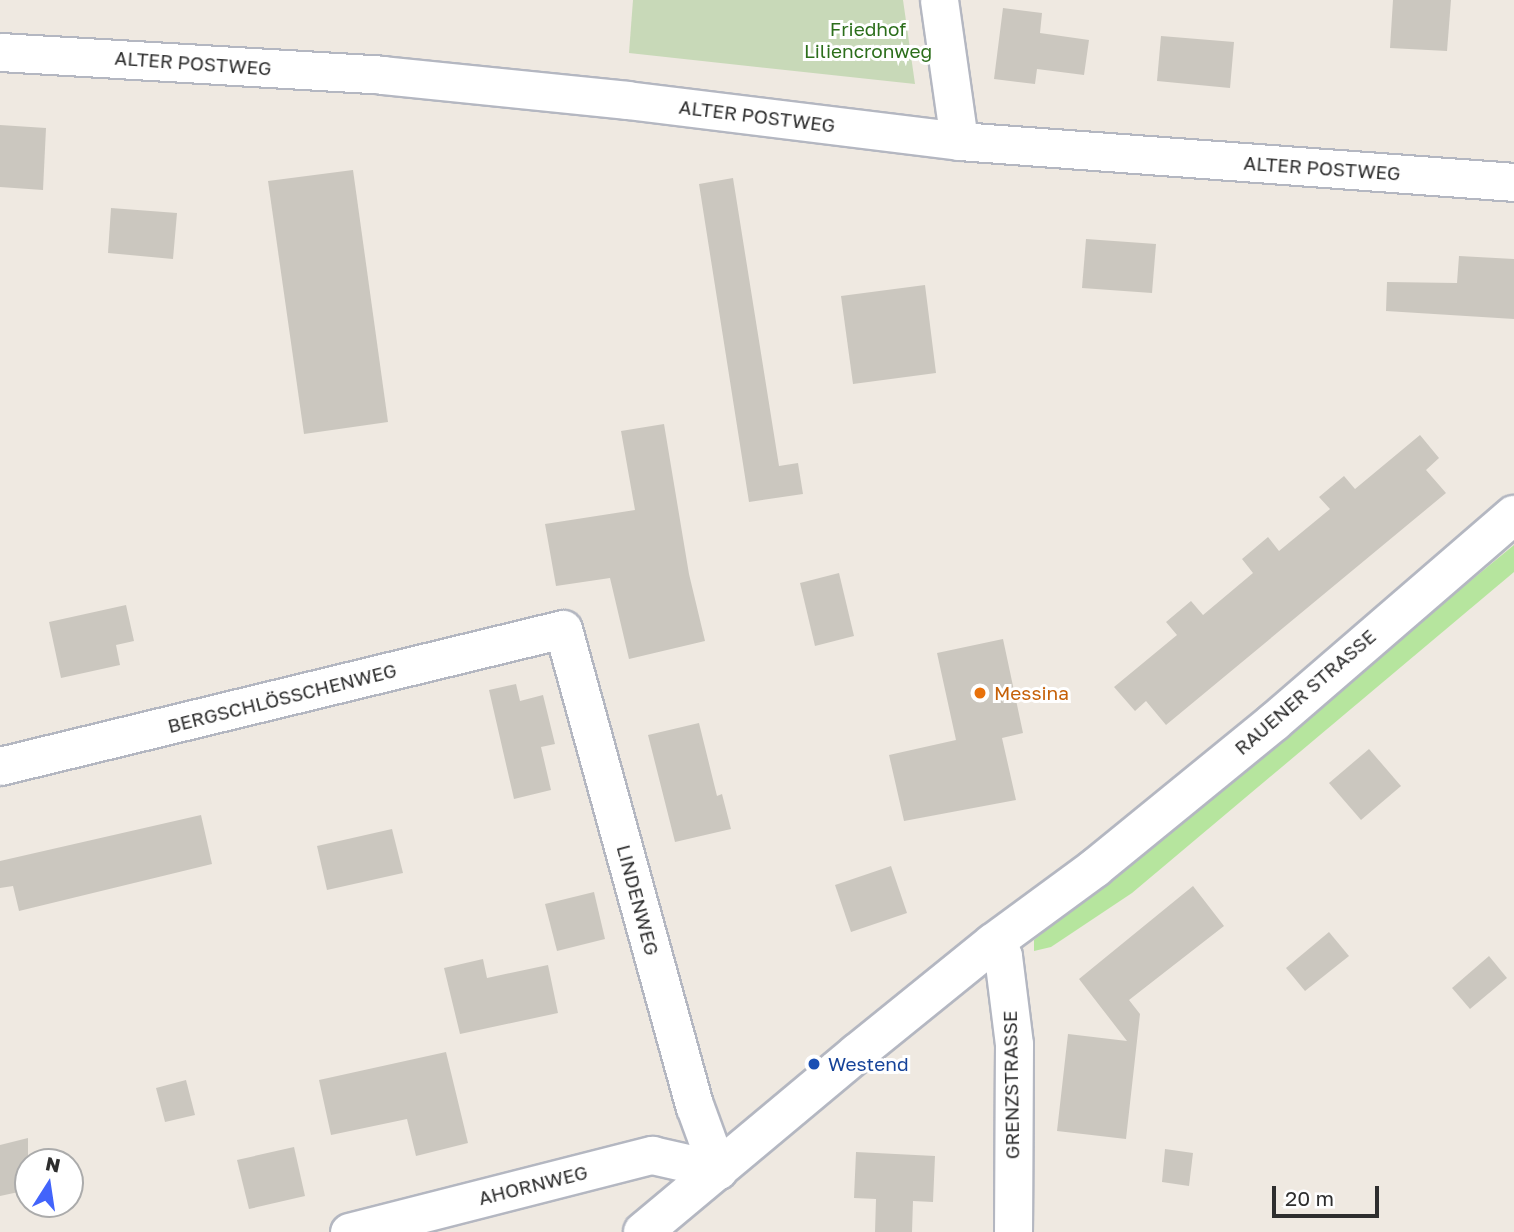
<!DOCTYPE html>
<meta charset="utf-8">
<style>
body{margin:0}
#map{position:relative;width:1514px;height:1232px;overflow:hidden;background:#efe9e1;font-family:"Golos Text",sans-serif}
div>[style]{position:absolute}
.green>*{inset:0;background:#b6e59e}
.cemetery>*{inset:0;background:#c8d9b8}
.building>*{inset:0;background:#cbc7bf}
.roads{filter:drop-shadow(2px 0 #b4b7c1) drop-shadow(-2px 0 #b4b7c1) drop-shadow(0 2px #b4b7c1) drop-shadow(0 -2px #b4b7c1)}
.street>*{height:37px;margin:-18.5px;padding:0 18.5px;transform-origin:18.5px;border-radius:18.5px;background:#fff}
.secondary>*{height:38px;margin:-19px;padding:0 19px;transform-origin:19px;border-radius:19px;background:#fff}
.dots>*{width:19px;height:19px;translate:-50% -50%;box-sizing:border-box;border:4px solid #fff;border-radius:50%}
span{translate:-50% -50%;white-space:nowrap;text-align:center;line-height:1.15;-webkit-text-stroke:6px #fff;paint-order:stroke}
.park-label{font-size:19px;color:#2c6e1b}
.street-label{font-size:19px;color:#2e2e2e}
.food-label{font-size:19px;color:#c56008}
.left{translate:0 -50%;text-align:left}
.transit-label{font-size:19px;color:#164399}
.north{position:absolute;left:14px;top:1148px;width:70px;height:70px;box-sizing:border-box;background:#fff;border:2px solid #ababab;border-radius:50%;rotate:12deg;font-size:19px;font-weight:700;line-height:28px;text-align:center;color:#2e2e2e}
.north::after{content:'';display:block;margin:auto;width:24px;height:32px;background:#4264fb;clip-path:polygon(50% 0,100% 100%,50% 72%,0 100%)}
.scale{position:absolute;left:1272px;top:1186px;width:107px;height:32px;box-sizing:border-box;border:4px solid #2e2e2e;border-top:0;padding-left:9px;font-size:21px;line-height:24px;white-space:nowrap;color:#2e2e2e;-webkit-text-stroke:5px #fff;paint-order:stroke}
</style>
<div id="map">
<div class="green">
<i style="clip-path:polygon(1514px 545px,1514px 572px,1132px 893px,1051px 947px,1034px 951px,1034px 940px)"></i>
</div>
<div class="cemetery">
<i style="clip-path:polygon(633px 0,903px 0,915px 84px,629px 53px)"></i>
</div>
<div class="building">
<i style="clip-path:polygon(1393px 0,1451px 0,1447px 51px,1390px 48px)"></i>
<i style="clip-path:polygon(1003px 8px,1042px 13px,1040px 33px,1089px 40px,1084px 75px,1037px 69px,1035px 84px,994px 79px)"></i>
<i style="clip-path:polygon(1161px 36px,1234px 42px,1230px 88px,1157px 81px)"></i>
<i style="clip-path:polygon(0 125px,46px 128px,43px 190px,0 187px)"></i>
<i style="clip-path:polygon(353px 170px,388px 422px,304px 434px,268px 181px)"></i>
<i style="clip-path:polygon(733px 178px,779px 466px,798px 463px,803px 494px,749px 502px,699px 184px)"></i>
<i style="clip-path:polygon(111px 208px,177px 213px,173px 259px,108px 253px)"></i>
<i style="clip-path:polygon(1086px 239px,1156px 244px,1152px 293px,1082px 288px)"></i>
<i style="clip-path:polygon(1459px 256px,1514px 259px,1514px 319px,1386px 311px,1387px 282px,1457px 283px)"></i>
<i style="clip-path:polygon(925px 285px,936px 373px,853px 384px,841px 296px)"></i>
<i style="clip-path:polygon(664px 424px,689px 574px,705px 641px,629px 659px,610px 578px,556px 586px,545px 524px,635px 510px,621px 431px)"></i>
<i style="clip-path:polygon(1420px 435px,1439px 458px,1426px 470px,1446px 493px,1166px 725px,1146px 701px,1135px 711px,1114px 687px,1177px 635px,1166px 622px,1191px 601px,1203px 615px,1253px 573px,1242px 559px,1268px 537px,1279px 551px,1330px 509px,1319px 497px,1344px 476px,1355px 489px)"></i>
<i style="clip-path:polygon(839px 573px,854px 636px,815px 646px,800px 583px)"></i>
<i style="clip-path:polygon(126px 605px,134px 641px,116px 645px,120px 665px,61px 678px,49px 622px)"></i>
<i style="clip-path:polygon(1003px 639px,1023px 733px,1002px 738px,1016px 800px,904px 821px,889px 755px,956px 740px,937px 653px)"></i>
<i style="clip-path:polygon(516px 684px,520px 701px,543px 695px,555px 744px,541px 747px,551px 790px,514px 799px,489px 690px)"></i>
<i style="clip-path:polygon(699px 723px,717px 796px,722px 794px,731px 829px,675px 842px,648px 735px)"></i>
<i style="clip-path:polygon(1369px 749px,1401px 786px,1361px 820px,1329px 783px)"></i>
<i style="clip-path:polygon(201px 815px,212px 864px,19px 911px,13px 886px,0 888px,0 861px)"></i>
<i style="clip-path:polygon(392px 829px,403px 873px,327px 890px,317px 846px)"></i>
<i style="clip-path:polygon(891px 866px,907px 913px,851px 932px,835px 885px)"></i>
<i style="clip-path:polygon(1193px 886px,1224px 926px,1129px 1000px,1140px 1014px,1126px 1139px,1057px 1131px,1068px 1034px,1127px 1041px,1079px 979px)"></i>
<i style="clip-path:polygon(594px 892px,605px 939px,557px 951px,545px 904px)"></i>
<i style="clip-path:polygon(1329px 932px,1349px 956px,1305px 991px,1286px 968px)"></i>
<i style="clip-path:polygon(1489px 956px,1507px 978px,1470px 1009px,1452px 988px)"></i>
<i style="clip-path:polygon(483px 959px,487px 978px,548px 965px,558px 1013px,460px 1034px,444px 968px)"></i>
<i style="clip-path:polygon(446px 1052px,468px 1143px,416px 1156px,407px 1119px,331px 1135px,319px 1080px)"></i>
<i style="clip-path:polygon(186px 1080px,195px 1115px,165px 1122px,156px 1088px)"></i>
<i style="clip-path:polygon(28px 1138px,28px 1190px,0 1196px,0 1145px)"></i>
<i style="clip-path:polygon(294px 1147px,305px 1196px,249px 1209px,237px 1160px)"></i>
<i style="clip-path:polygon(1165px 1149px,1193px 1153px,1189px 1186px,1162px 1182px)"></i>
<i style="clip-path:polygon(856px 1152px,935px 1156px,933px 1202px,913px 1201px,912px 1232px,875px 1232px,876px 1199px,854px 1198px)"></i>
</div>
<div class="roads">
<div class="street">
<i style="left:939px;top:0;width:142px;rotate:81.9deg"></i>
<i style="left:0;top:52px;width:383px;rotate:3.4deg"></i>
<i style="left:382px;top:75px;width:246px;rotate:5.8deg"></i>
<i style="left:627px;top:100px;width:335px;rotate:7deg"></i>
<i style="left:959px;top:141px;width:557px;rotate:4.22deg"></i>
<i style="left:0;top:766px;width:579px;rotate:-13.68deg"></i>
<i style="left:563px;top:629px;width:496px;rotate:74.6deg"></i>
<i style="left:695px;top:1107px;width:67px;rotate:69.9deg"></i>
<i style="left:993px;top:943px;width:16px;rotate:52deg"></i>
<i style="left:1003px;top:956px;width:89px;rotate:82.9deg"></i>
<i style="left:1014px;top:1044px;width:188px;rotate:90.3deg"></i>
<i style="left:349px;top:1232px;width:313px;rotate:-14.3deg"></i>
<i style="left:652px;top:1155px;width:68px;rotate:12.8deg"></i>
</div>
<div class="secondary">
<i style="left:643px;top:1232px;width:279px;rotate:-39.9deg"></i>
<i style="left:857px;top:1053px;width:175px;rotate:-39deg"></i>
<i style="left:993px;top:943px;width:127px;rotate:-36.3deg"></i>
<i style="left:1095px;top:868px;width:231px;rotate:-39.2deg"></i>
<i style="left:1274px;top:722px;width:317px;rotate:-40.8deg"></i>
</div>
</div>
<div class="dots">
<i style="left:980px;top:693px;background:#e8710a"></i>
<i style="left:814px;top:1064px;background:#1a4fb4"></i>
</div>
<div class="park-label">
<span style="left:868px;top:40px">Friedhof<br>Liliencronweg</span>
</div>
<div class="street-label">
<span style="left:193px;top:63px;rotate:4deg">ALTER POSTWEG</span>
<span style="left:757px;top:116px;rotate:7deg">ALTER POSTWEG</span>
<span style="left:1322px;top:168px;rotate:4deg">ALTER POSTWEG</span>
<span style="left:1305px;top:692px;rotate:-41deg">RAUENER STRASSE</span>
<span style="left:282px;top:698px;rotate:-14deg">BERGSCHLÖSSCHENWEG</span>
<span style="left:638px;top:900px;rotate:75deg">LINDENWEG</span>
<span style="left:1011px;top:1085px;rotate:-91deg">GRENZSTRASSE</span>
<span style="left:533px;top:1185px;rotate:-14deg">AHORNWEG</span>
</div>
<div class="food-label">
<span class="left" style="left:994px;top:693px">Messina</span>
</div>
<div class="transit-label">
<span class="left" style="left:828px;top:1064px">Westend</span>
</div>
<div class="north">N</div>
<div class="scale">20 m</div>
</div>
